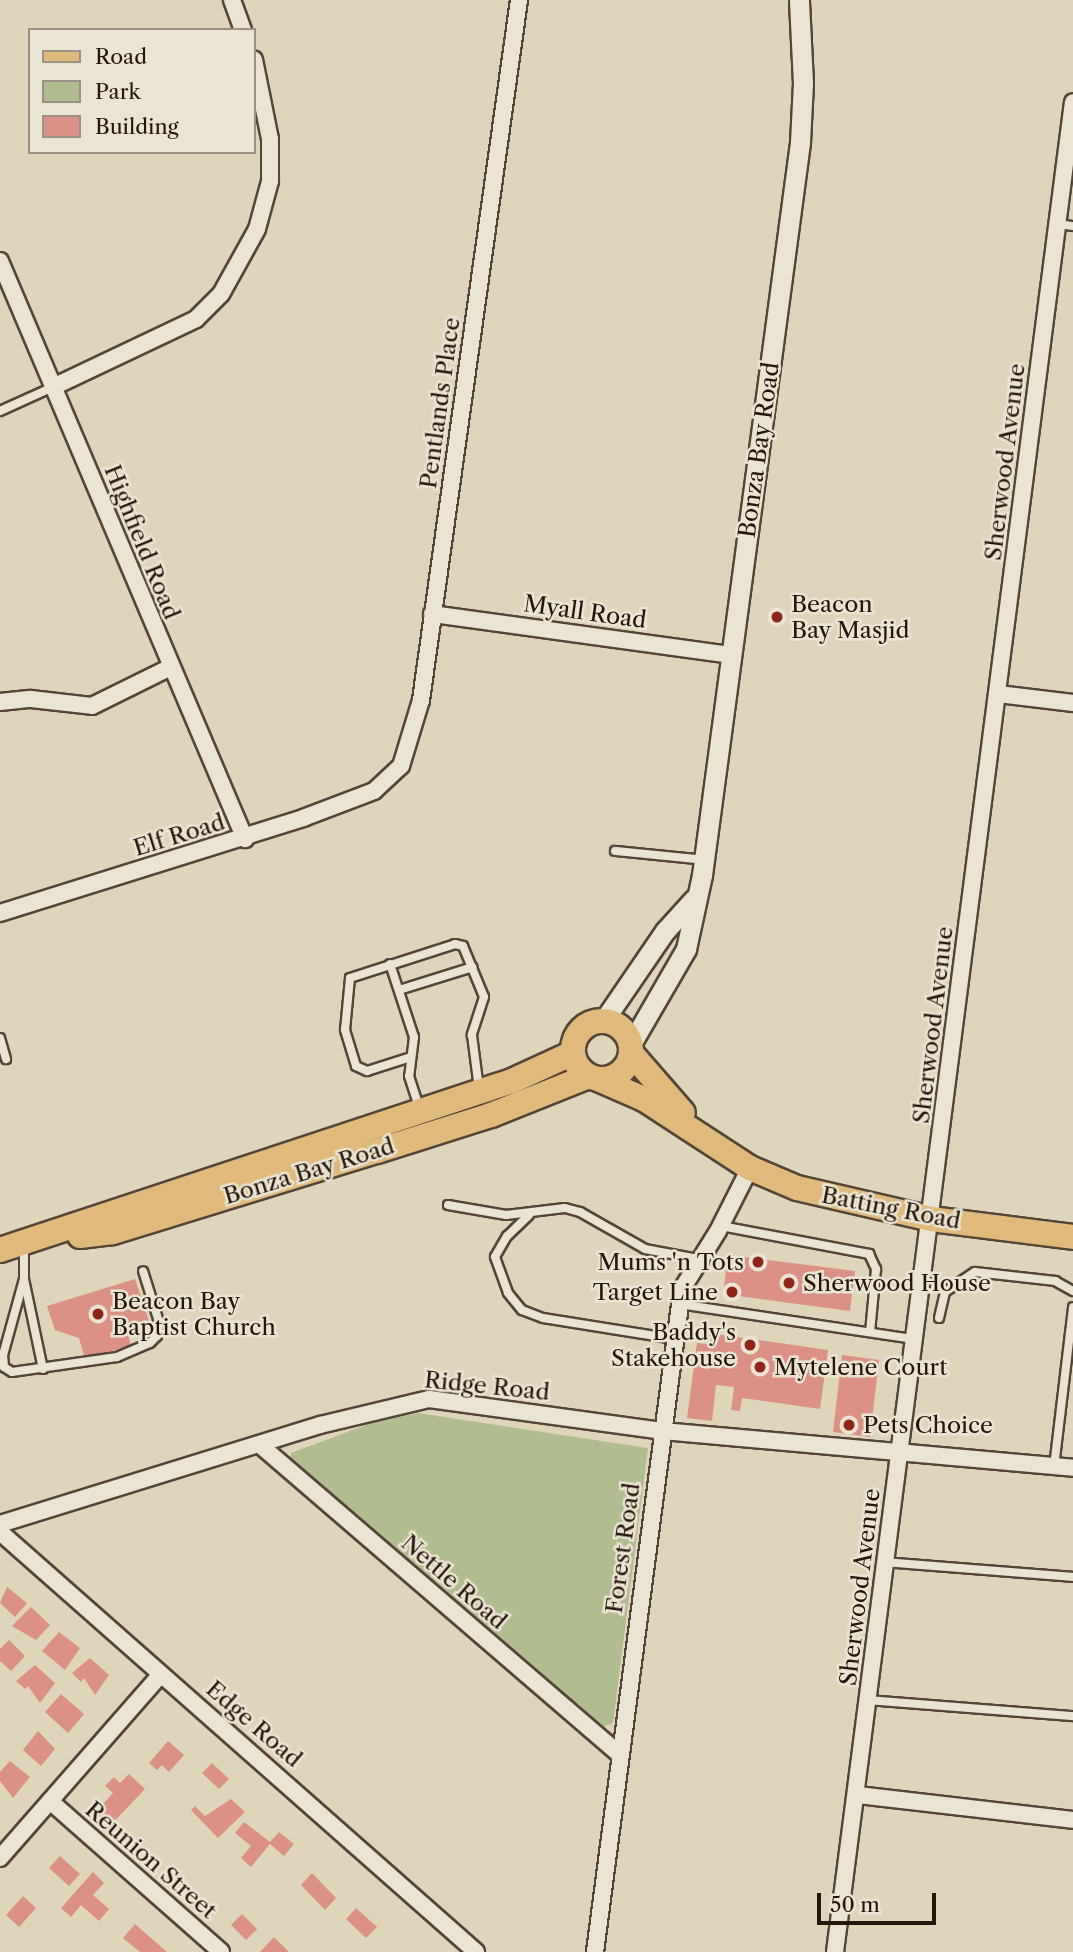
<!DOCTYPE html>
<style>
body{margin:0}
#map{position:relative;width:1073px;height:1952px;overflow:hidden;background:#dfd5ba;font-family:"Libre Caslon Text",serif}
div>[style]{position:absolute}
.green>*{inset:0;background:#b2bd8f}
.building>*{inset:0;background:#db9185}
.roads{filter:drop-shadow(2px 0 #544536) drop-shadow(-2px 0 #544536) drop-shadow(0 2px #544536) drop-shadow(0 -2px #544536)}
.service>*{height:8px;margin:-4px;padding:0 4px;transform-origin:4px;border-radius:4px;background:#eae4d2}
.minor>*{height:16px;margin:-8px;padding:0 8px;transform-origin:8px;border-radius:8px;background:#eae4d2}
.tertiary>*{height:19px;margin:-9.5px;padding:0 9.5px;transform-origin:9.5px;border-radius:9.5px;background:#eae4d2}
.primary>*{height:24px;margin:-12px;padding:0 12px;transform-origin:12px;border-radius:12px;background:#e0ba7d}
.primary>.ring{margin:-12px;padding:0;box-sizing:content-box;background:none;border:24px solid #e0ba7d;border-radius:50%}
.dots>*{width:19px;height:19px;translate:-50% -50%;box-sizing:border-box;border:4px solid #eae4d2;border-radius:50%}
span{translate:-50% -50%;white-space:nowrap;text-align:center;line-height:1.15;-webkit-text-stroke:5px #eae4d2;paint-order:stroke}
.street-label{font-size:23px;color:#26150a}
.poi-label{font-size:23px;color:#26150a}
.left{translate:0 -50%;text-align:left}
.right{translate:-100% -50%;text-align:right}
.legend{position:absolute;left:28px;top:28px;width:228px;height:126px;box-sizing:border-box;background:#eae4d2;border:2px solid #9c9182;margin:0;padding:9px 12px;list-style:none;font-size:21px;color:#26150a}
.legend li{display:flex;align-items:center;gap:14px;height:35px}
.legend b{width:35px;border:2px solid #9c9182}
.scale{position:absolute;left:817px;top:1893px;width:119px;height:32px;box-sizing:border-box;border:4px solid #26150a;border-top:0;padding-left:9px;font-size:21px;line-height:24px;white-space:nowrap;color:#26150a;-webkit-text-stroke:5px #eae4d2;paint-order:stroke}
</style>
<div id="map">
<div class="green">
<i style="clip-path:polygon(418px 1413px,648px 1448px,613px 1723px,601px 1728px,588px 1721px,291px 1460px,291px 1453px,374px 1422px)"></i>
</div>
<div class="building">
<i style="clip-path:polygon(728px 1255px,855px 1271px,850px 1311px,723px 1294px)"></i>
<i style="clip-path:polygon(135px 1279px,149px 1321px,126px 1328px,131px 1345px,85px 1359px,79px 1338px,55px 1330px,47px 1306px)"></i>
<i style="clip-path:polygon(709px 1333px,828px 1350px,820px 1409px,742px 1398px,740px 1411px,731px 1410px,734px 1387px,716px 1385px,712px 1421px,687px 1418px,697px 1343px,707px 1344px)"></i>
<i style="clip-path:polygon(842px 1355px,879px 1360px,870px 1437px,833px 1432px)"></i>
<i style="clip-path:polygon(7px 1587px,27px 1603px,15px 1617px,0 1603px)"></i>
<i style="clip-path:polygon(31px 1607px,50px 1625px,36px 1640px,12px 1626px)"></i>
<i style="clip-path:polygon(59px 1632px,80px 1648px,65px 1670px,42px 1651px)"></i>
<i style="clip-path:polygon(9px 1640px,25px 1656px,11px 1671px,0 1661px,0 1649px)"></i>
<i style="clip-path:polygon(90px 1658px,109px 1675px,95px 1695px,84px 1678px,81px 1682px,72px 1673px)"></i>
<i style="clip-path:polygon(35px 1665px,55px 1683px,40px 1703px,28px 1686px,25px 1689px,16px 1681px)"></i>
<i style="clip-path:polygon(61px 1694px,84px 1714px,68px 1733px,45px 1712px)"></i>
<i style="clip-path:polygon(38px 1731px,55px 1749px,41px 1766px,23px 1750px)"></i>
<i style="clip-path:polygon(168px 1741px,184px 1755px,169px 1772px,162px 1765px,157px 1770px,149px 1763px)"></i>
<i style="clip-path:polygon(10px 1761px,30px 1777px,13px 1798px,0 1781px,0 1772px)"></i>
<i style="clip-path:polygon(212px 1763px,229px 1779px,219px 1789px,202px 1773px)"></i>
<i style="clip-path:polygon(129px 1774px,145px 1789px,106px 1830px,91px 1817px,113px 1793px,105px 1786px,114px 1777px,120px 1783px)"></i>
<i style="clip-path:polygon(231px 1799px,245px 1812px,218px 1838px,191px 1810px,195px 1806px,205px 1816px)"></i>
<i style="clip-path:polygon(244px 1822px,270px 1842px,279px 1832px,294px 1844px,284px 1856px,270px 1844px,251px 1867px,241px 1858px,251px 1846px,235px 1833px)"></i>
<i style="clip-path:polygon(60px 1856px,80px 1874px,69px 1886px,49px 1868px)"></i>
<i style="clip-path:polygon(93px 1872px,104px 1883px,93px 1895px,109px 1909px,99px 1921px,81px 1905px,71px 1917px,61px 1908px)"></i>
<i style="clip-path:polygon(312px 1873px,336px 1898px,325px 1910px,301px 1885px)"></i>
<i style="clip-path:polygon(23px 1896px,36px 1908px,19px 1927px,6px 1915px)"></i>
<i style="clip-path:polygon(356px 1908px,377px 1927px,366px 1938px,346px 1919px)"></i>
<i style="clip-path:polygon(242px 1914px,257px 1929px,246px 1940px,231px 1925px)"></i>
<i style="clip-path:polygon(135px 1924px,167px 1952px,140px 1952px,123px 1938px)"></i>
<i style="clip-path:polygon(274px 1937px,289px 1952px,260px 1952px)"></i>
</div>
<div class="roads">
<div class="service">
<i style="left:1058px;top:224px;width:15px;rotate:8deg"></i>
<i style="left:0;top:411px;width:58px;rotate:-24.4deg"></i>
<i style="left:615px;top:851px;width:90px;rotate:5.7deg"></i>
<i style="left:390px;top:964px;width:77px;rotate:71.8deg"></i>
<i style="left:414px;top:1037px;width:39px;rotate:97deg"></i>
<i style="left:409px;top:1076px;width:35px;rotate:72deg"></i>
<i style="left:399px;top:990px;width:77px;rotate:-17.3deg"></i>
<i style="left:0;top:1038px;width:22px;rotate:74deg"></i>
<i style="left:411px;top:1057px;width:46px;rotate:162.3deg"></i>
<i style="left:367px;top:1071px;width:12px;rotate:-156deg"></i>
<i style="left:356px;top:1066px;width:38px;rotate:-107deg"></i>
<i style="left:345px;top:1030px;width:52px;rotate:-84.5deg"></i>
<i style="left:350px;top:978px;width:110px;rotate:-17.9deg"></i>
<i style="left:455px;top:944px;width:8px;rotate:14deg"></i>
<i style="left:463px;top:946px;width:55px;rotate:67.6deg"></i>
<i style="left:484px;top:997px;width:40px;rotate:108deg"></i>
<i style="left:472px;top:1035px;width:54px;rotate:82.6deg"></i>
<i style="left:448px;top:1205px;width:59px;rotate:9.8deg"></i>
<i style="left:506px;top:1215px;width:59px;rotate:-6.8deg"></i>
<i style="left:565px;top:1208px;width:16px;rotate:15deg"></i>
<i style="left:580px;top:1212px;width:75px;rotate:29.6deg"></i>
<i style="left:645px;top:1249px;width:54px;rotate:10.7deg"></i>
<i style="left:529px;top:1215px;width:30px;rotate:136deg"></i>
<i style="left:507px;top:1236px;width:24px;rotate:120deg"></i>
<i style="left:495px;top:1257px;width:38px;rotate:70deg"></i>
<i style="left:508px;top:1293px;width:22px;rotate:51deg"></i>
<i style="left:522px;top:1310px;width:22px;rotate:21deg"></i>
<i style="left:543px;top:1318px;width:133px;rotate:9.1deg"></i>
<i style="left:721px;top:1226px;width:151px;rotate:10.7deg"></i>
<i style="left:869px;top:1254px;width:17px;rotate:65deg"></i>
<i style="left:876px;top:1269px;width:63px;rotate:95.4deg"></i>
<i style="left:24px;top:1245px;width:34px;rotate:90deg"></i>
<i style="left:24px;top:1279px;width:79px;rotate:105.4deg"></i>
<i style="left:3px;top:1355px;width:12px;rotate:85deg"></i>
<i style="left:4px;top:1367px;width:9px;rotate:32deg"></i>
<i style="left:12px;top:1372px;width:106px;rotate:-8.1deg"></i>
<i style="left:117px;top:1357px;width:36px;rotate:-23deg"></i>
<i style="left:150px;top:1343px;width:10px;rotate:-45deg"></i>
<i style="left:157px;top:1336px;width:14px;rotate:-82deg"></i>
<i style="left:159px;top:1322px;width:53px;rotate:-107.4deg"></i>
<i style="left:24px;top:1279px;width:92px;rotate:78.1deg"></i>
<i style="left:679px;top:1304px;width:236px;rotate:8.5deg"></i>
<i style="left:939px;top:1318px;width:27px;rotate:-77deg"></i>
<i style="left:945px;top:1292px;width:36px;rotate:-34deg"></i>
<i style="left:975px;top:1272px;width:81px;rotate:6.4deg"></i>
<i style="left:1055px;top:1281px;width:21px;rotate:29deg"></i>
<i style="left:1054px;top:1467px;width:161px;rotate:-83.2deg"></i>
<i style="left:884px;top:1562px;width:190px;rotate:4.5deg"></i>
<i style="left:868px;top:1700px;width:206px;rotate:4.5deg"></i>
</div>
<div class="minor">
<i style="left:232px;top:0;width:32px;rotate:70deg"></i>
<i style="left:0;top:261px;width:628px;rotate:67.03deg"></i>
<i style="left:53px;top:387px;width:158px;rotate:-25.4deg"></i>
<i style="left:196px;top:319px;width:35px;rotate:-45deg"></i>
<i style="left:221px;top:294px;width:74px;rotate:-61deg"></i>
<i style="left:257px;top:229px;width:50px;rotate:-74.8deg"></i>
<i style="left:270px;top:181px;width:42px;rotate:-90deg"></i>
<i style="left:270px;top:139px;width:81px;rotate:-101.4deg"></i>
<i style="left:432px;top:614px;width:302px;rotate:7.8deg"></i>
<i style="left:998px;top:694px;width:76px;rotate:6.8deg"></i>
<i style="left:0;top:702px;width:31px;rotate:-6deg"></i>
<i style="left:31px;top:699px;width:61px;rotate:6.5deg"></i>
<i style="left:92px;top:706px;width:86px;rotate:-26.3deg"></i>
<i style="left:0;top:913px;width:318px;rotate:-17.4deg"></i>
<i style="left:303px;top:818px;width:76px;rotate:-20.8deg"></i>
<i style="left:374px;top:791px;width:37px;rotate:-43deg"></i>
<i style="left:401px;top:766px;width:69px;rotate:-73.1deg"></i>
<i style="left:421px;top:700px;width:707px;rotate:-82.03deg"></i>
<i style="left:260px;top:1445px;width:474px;rotate:40.7deg"></i>
<i style="left:0;top:1524px;width:335px;rotate:-17.2deg"></i>
<i style="left:320px;top:1425px;width:112px;rotate:-13.4deg"></i>
<i style="left:429px;top:1399px;width:235px;rotate:7.8deg"></i>
<i style="left:662px;top:1431px;width:413px;rotate:5.1deg"></i>
<i style="left:0;top:1532px;width:635px;rotate:41.42deg"></i>
<i style="left:858px;top:1795px;width:216px;rotate:6.6deg"></i>
<i style="left:50px;top:1801px;width:228px;rotate:41.4deg"></i>
<i style="left:0;top:1858px;width:244px;rotate:-48.8deg"></i>
<i style="left:595px;top:1952px;width:669px;rotate:-82.52deg"></i>
<i style="left:682px;top:1289px;width:68px;rotate:-58.2deg"></i>
<i style="left:718px;top:1231px;width:71px;rotate:-63.1deg"></i>
<i style="left:835px;top:1952px;width:1865px;rotate:-82.67deg"></i>
</div>
<div class="tertiary">
<i style="left:604px;top:1020px;width:108px;rotate:-55.6deg"></i>
<i style="left:665px;top:931px;width:43px;rotate:-47.8deg"></i>
<i style="left:631px;top:1044px;width:110px;rotate:-59.9deg"></i>
<i style="left:686px;top:949px;width:76px;rotate:-77.8deg"></i>
<i style="left:702px;top:875px;width:740px;rotate:-82.38deg"></i>
<i style="left:800px;top:142px;width:59px;rotate:-87.1deg"></i>
<i style="left:803px;top:83px;width:83px;rotate:-92.8deg"></i>
</div>
<div class="primary">
<i class="ring" style="left:573px;top:1021px;width:34px;height:34px"></i>
<i style="left:631px;top:1053px;width:79px;rotate:49.1deg"></i>
<i style="left:598px;top:1079px;width:50px;rotate:23.5deg"></i>
<i style="left:644px;top:1099px;width:126px;rotate:33.1deg"></i>
<i style="left:750px;top:1168px;width:51px;rotate:23.1deg"></i>
<i style="left:797px;top:1188px;width:138px;rotate:13deg"></i>
<i style="left:931px;top:1219px;width:143px;rotate:7.2deg"></i>
<i style="left:80px;top:1236px;width:33px;rotate:-7deg"></i>
<i style="left:113px;top:1232px;width:276px;rotate:-17.1deg"></i>
<i style="left:377px;top:1151px;width:120px;rotate:-17.5deg"></i>
<i style="left:491px;top:1115px;width:105px;rotate:-21.7deg"></i>
<i style="left:0;top:1250px;width:539px;rotate:-18.27deg"></i>
<i style="left:512px;top:1081px;width:67px;rotate:-24.7deg"></i>
</div>
</div>
<div class="dots">
<i style="left:777px;top:617px;background:#8f2418"></i>
<i style="left:758px;top:1262px;background:#8f2418"></i>
<i style="left:789px;top:1283px;background:#8f2418"></i>
<i style="left:732px;top:1292px;background:#8f2418"></i>
<i style="left:98px;top:1314px;background:#8f2418"></i>
<i style="left:750px;top:1345px;background:#8f2418"></i>
<i style="left:760px;top:1367px;background:#8f2418"></i>
<i style="left:849px;top:1425px;background:#8f2418"></i>
</div>
<div class="street-label">
<span style="left:440px;top:403px;rotate:-82deg">Pentlands Place</span>
<span style="left:759px;top:450px;rotate:-82deg">Bonza Bay Road</span>
<span style="left:1005px;top:462px;rotate:-83deg">Sherwood Avenue</span>
<span style="left:142px;top:542px;rotate:68deg">Highfield Road</span>
<span style="left:585px;top:612px;rotate:8deg">Myall Road</span>
<span style="left:179px;top:835px;rotate:-17deg">Elf Road</span>
<span style="left:933px;top:1025px;rotate:-83deg">Sherwood Avenue</span>
<span style="left:309px;top:1171px;rotate:-17deg">Bonza Bay Road</span>
<span style="left:891px;top:1208px;rotate:11deg">Batting Road</span>
<span style="left:487px;top:1386px;rotate:6deg">Ridge Road</span>
<span style="left:623px;top:1548px;rotate:-82deg">Forest Road</span>
<span style="left:454px;top:1582px;rotate:41deg">Nettle Road</span>
<span style="left:860px;top:1587px;rotate:-83deg">Sherwood Avenue</span>
<span style="left:254px;top:1724px;rotate:41deg">Edge Road</span>
<span style="left:151px;top:1860px;rotate:41deg">Reunion Street</span>
</div>
<div class="poi-label">
<span class="left" style="left:791px;top:617px">Beacon<br>Bay Masjid</span>
<span class="right" style="left:744px;top:1262px">Mums 'n Tots</span>
<span class="left" style="left:803px;top:1283px">Sherwood House</span>
<span class="right" style="left:718px;top:1292px">Target Line</span>
<span class="left" style="left:112px;top:1314px">Beacon Bay<br>Baptist Church</span>
<span class="right" style="left:736px;top:1345px">Baddy's<br>Stakehouse</span>
<span class="left" style="left:774px;top:1367px">Mytelene Court</span>
<span class="left" style="left:863px;top:1425px">Pets Choice</span>
</div>
<ul class="legend">
<li><b style="height:9px;background:#e0ba7d"></b>Road</li>
<li><b style="height:19px;background:#b2bd8f"></b>Park</li>
<li><b style="height:19px;background:#db9185"></b>Building</li>
</ul>
<div class="scale">50 m</div>
</div>
